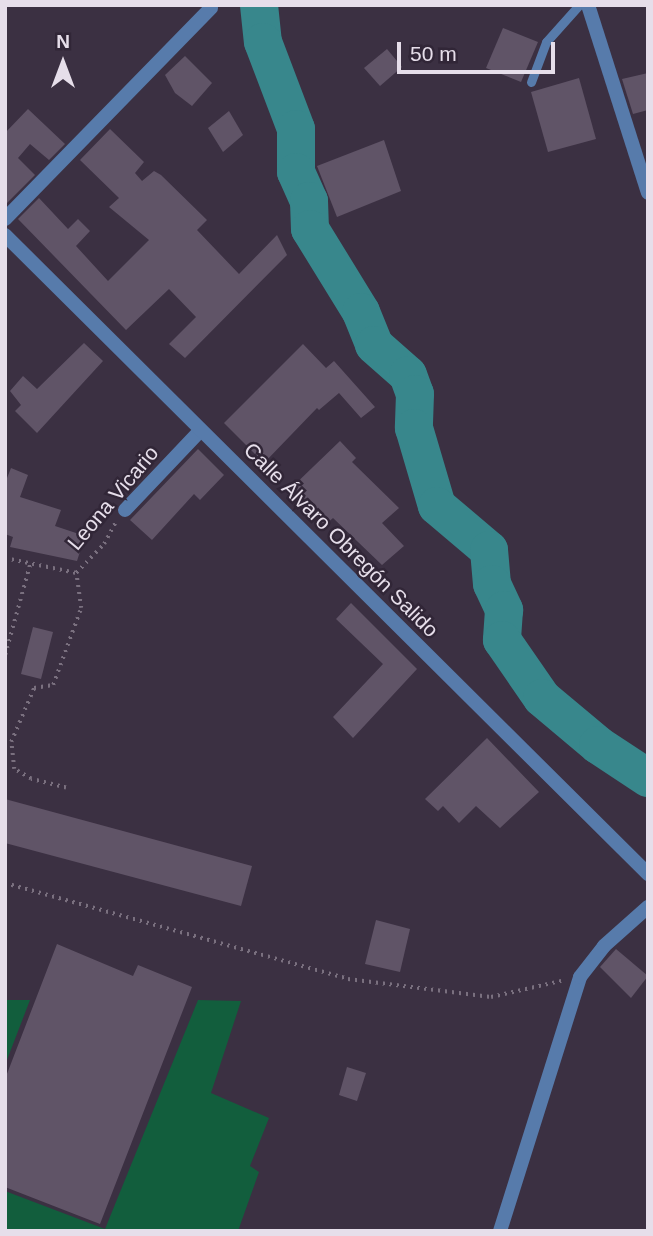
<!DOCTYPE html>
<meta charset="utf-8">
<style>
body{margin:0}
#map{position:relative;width:653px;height:1236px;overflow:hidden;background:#3b3042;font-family:Helvetica,sans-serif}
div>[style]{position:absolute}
.green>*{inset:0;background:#125e3d}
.river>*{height:38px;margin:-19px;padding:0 19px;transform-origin:19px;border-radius:19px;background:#38878c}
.building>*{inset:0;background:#605467}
.path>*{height:3.5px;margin-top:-1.75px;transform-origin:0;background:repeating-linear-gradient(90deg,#7a707f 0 2px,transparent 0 7px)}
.service>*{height:9px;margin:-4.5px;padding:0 4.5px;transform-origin:4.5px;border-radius:4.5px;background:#577bab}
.minor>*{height:14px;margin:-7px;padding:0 7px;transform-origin:7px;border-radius:7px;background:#577bab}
.tertiary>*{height:14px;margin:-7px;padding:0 7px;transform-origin:7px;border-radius:7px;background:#577bab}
span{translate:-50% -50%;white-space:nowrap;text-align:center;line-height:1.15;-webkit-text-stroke:5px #312637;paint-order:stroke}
.street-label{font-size:21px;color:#e6deea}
.frame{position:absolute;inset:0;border:7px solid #e6deea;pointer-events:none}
.north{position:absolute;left:28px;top:28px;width:70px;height:70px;-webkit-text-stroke:5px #312637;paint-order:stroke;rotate:0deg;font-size:19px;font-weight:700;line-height:28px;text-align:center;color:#e6deea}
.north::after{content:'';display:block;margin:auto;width:24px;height:32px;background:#e6deea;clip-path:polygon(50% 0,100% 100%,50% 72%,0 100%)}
.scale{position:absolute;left:397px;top:42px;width:158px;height:32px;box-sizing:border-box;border:4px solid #e6deea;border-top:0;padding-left:9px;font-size:21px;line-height:24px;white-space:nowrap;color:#e6deea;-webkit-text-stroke:5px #312637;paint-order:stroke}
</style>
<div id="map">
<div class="green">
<i style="clip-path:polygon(5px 1000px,30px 1000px,5px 1065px)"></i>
<i style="clip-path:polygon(198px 1000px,241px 1001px,211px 1093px,269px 1118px,250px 1166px,259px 1172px,238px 1231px,5px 1231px,5px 1191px,105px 1229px)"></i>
</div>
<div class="river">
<i style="left:259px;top:5px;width:37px;rotate:84deg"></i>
<i style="left:263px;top:42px;width:93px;rotate:69.2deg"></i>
<i style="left:296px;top:129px;width:43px;rotate:90deg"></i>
<i style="left:296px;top:172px;width:32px;rotate:66deg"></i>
<i style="left:309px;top:201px;width:28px;rotate:88deg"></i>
<i style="left:310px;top:229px;width:97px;rotate:58.4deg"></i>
<i style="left:361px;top:312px;width:35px;rotate:68deg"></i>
<i style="left:374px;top:345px;width:45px;rotate:41.4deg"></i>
<i style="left:408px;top:375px;width:20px;rotate:70deg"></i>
<i style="left:415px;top:394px;width:34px;rotate:92deg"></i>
<i style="left:414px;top:428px;width:81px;rotate:73.6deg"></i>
<i style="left:437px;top:506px;width:68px;rotate:40.2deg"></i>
<i style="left:489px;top:550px;width:34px;rotate:85deg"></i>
<i style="left:492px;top:584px;width:29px;rotate:65deg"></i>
<i style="left:504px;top:610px;width:30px;rotate:94deg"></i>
<i style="left:502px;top:640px;width:70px;rotate:55.4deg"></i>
<i style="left:542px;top:698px;width:73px;rotate:40deg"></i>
<i style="left:598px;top:745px;width:60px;rotate:33.4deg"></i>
</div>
<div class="building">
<i style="clip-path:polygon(503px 28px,538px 42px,521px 82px,486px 68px)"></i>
<i style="clip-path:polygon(387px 49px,402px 67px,380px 86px,364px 68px)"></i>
<i style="clip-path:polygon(185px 56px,212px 83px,192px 106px,175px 93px,165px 75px)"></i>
<i style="clip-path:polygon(648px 73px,648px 110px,633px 114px,622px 79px)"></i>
<i style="clip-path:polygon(579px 78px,596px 139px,548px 152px,531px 92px)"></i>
<i style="clip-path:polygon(28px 109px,65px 144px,49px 160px,30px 144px,18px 158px,35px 175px,5px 205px,5px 133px)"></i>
<i style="clip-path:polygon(229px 111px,243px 135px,223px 152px,208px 128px)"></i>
<i style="clip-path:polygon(110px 129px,144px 162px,135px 173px,142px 181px,154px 171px,161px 175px,207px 220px,197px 230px,239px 274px,277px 235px,287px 255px,185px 358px,169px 344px,196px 317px,169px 289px,126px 330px,18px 219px,39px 198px,68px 229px,78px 219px,90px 231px,76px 246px,108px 281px,149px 240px,109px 207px,119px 198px,80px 160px)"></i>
<i style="clip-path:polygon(384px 140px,401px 191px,337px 217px,317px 166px)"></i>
<i style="clip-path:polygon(84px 343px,103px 361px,37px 433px,15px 411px,21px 405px,10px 391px,23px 376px,37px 389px)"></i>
<i style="clip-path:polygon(303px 344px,326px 368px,334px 361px,375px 407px,361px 418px,339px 393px,319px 410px,317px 408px,264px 463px,224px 423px)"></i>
<i style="clip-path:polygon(340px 441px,356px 458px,352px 462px,399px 508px,382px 523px,404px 546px,382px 565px,333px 518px,325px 525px,287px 492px)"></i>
<i style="clip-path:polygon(198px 449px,224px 475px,200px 500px,194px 494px,152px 540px,130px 520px)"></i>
<i style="clip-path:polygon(11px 468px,28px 475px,20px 497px,61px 510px,55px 526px,85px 536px,77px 561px,10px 547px,13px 537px,5px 534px,5px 483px)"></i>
<i style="clip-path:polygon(351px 603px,417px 669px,353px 738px,333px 717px,383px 664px,336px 619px)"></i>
<i style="clip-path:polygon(33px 627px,53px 632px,41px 679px,21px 674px)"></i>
<i style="clip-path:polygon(487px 738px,539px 792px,500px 828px,476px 806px,459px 823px,443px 806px,438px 811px,425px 799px)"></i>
<i style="clip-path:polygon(5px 799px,252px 866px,241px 906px,5px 843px)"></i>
<i style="clip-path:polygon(376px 920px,410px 929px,400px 972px,365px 964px)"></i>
<i style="clip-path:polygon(57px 944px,133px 976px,138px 965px,192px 987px,100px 1224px,5px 1187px,5px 1079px)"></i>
<i style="clip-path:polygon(616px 949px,648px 976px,631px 998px,600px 967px)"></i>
<i style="clip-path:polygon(347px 1067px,366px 1073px,357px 1101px,339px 1095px)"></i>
</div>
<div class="path">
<i style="left:5px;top:558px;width:73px;rotate:11.9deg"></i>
<i style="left:76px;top:573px;width:40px;rotate:-46deg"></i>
<i style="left:104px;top:544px;width:24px;rotate:-62deg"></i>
<i style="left:5px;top:655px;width:94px;rotate:-74.6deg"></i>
<i style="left:66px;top:788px;width:36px;rotate:-166deg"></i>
<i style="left:31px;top:779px;width:20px;rotate:-150deg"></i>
<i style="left:14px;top:769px;width:27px;rotate:-96deg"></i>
<i style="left:11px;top:742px;width:59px;rotate:-66.9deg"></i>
<i style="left:34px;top:688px;width:19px;rotate:-9deg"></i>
<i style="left:53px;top:685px;width:82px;rotate:-70deg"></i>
<i style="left:81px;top:608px;width:35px;rotate:-98deg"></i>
<i style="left:5px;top:883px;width:356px;rotate:15.6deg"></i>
<i style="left:348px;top:979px;width:144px;rotate:7.2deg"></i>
<i style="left:491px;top:997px;width:72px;rotate:-12.9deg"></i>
</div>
<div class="service">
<i style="left:531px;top:82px;width:43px;rotate:-69.4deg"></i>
<i style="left:546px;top:42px;width:50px;rotate:-48.3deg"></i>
</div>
<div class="minor">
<i style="left:588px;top:5px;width:197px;rotate:72.3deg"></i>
<i style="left:5px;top:219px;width:295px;rotate:-45.7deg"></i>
<i style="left:125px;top:510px;width:109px;rotate:-46.5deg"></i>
<i style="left:500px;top:1231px;width:266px;rotate:-72.5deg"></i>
<i style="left:580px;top:977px;width:39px;rotate:-52deg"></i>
<i style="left:604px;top:946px;width:59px;rotate:-41.6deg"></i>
</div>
<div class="tertiary">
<i style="left:5px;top:235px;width:907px;rotate:44.82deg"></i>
</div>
<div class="street-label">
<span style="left:113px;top:498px;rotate:-50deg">Leona Vicario</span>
<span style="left:341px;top:540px;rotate:45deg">Calle Álvaro Obregón Salido</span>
</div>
<div class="frame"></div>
<div class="north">N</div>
<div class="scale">50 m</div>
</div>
